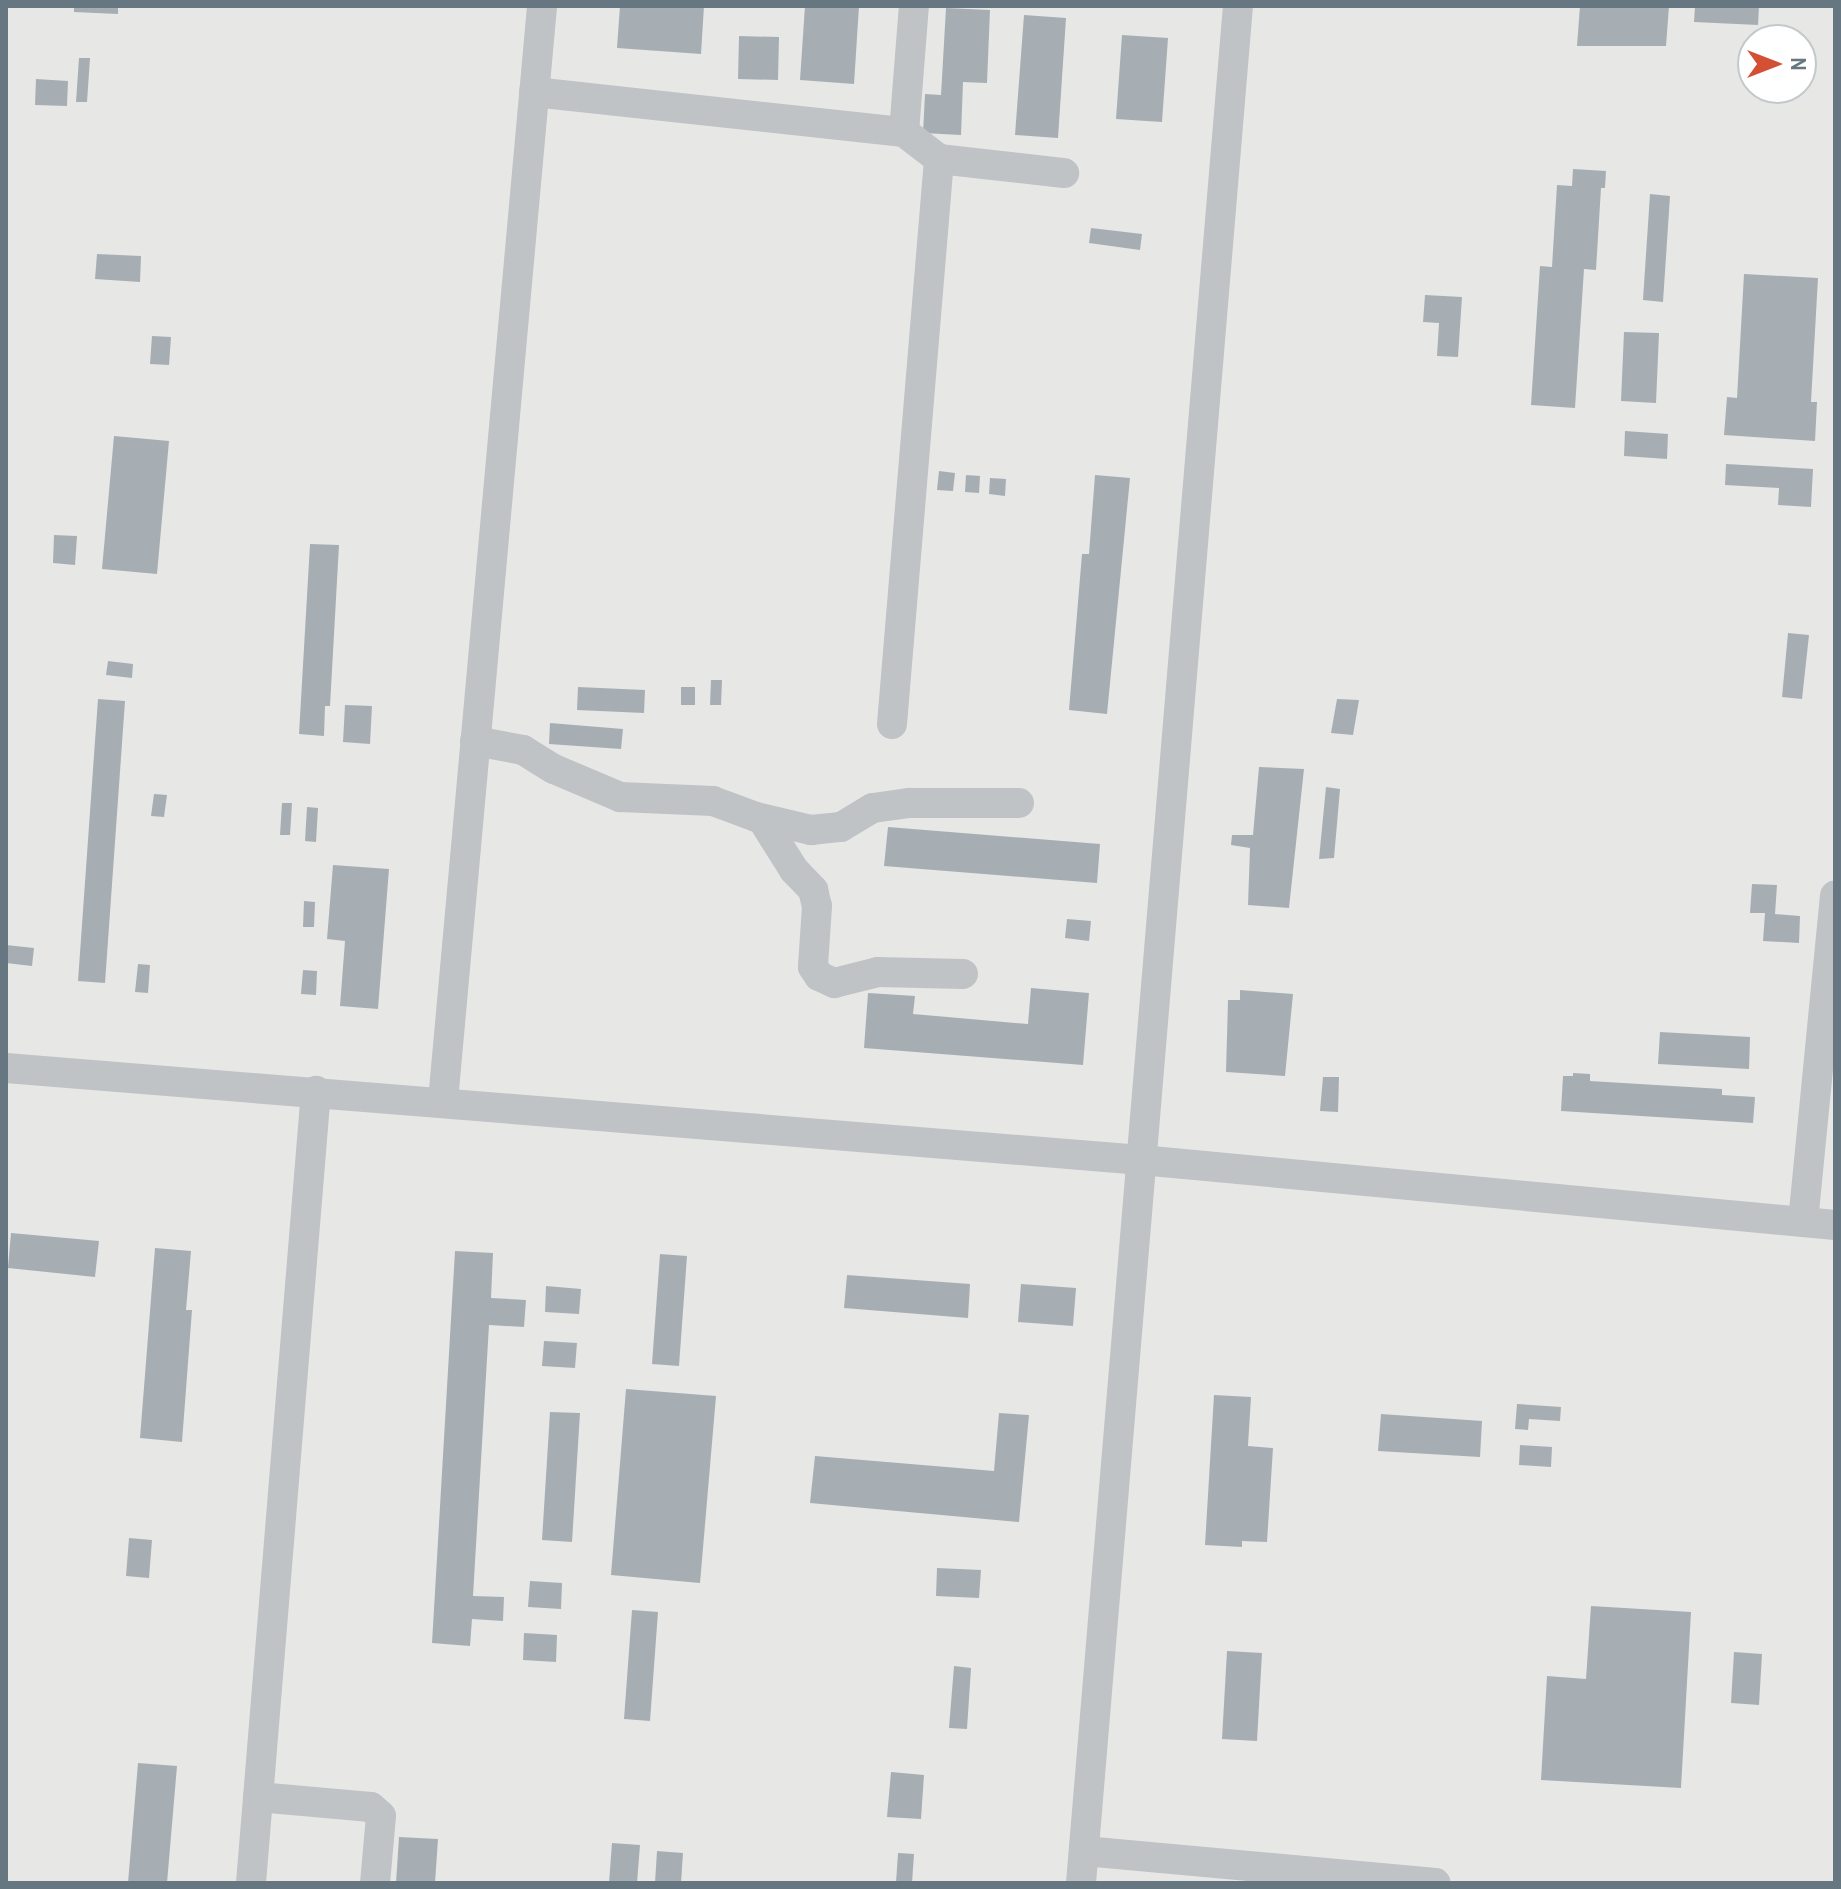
<!DOCTYPE html>
<style>
body{margin:0}
#map{position:relative;width:1841px;height:1889px;overflow:hidden;background:#f6f6f3;font-family:"Archivo Narrow",sans-serif}
div>[style]{position:absolute}
.built>*{inset:0;background:#e7e7e6}
.building>*{inset:0;background:#a7aeb3}
.minor>*{height:30px;margin:-15px;padding:0 15px;transform-origin:15px;border-radius:15px;background:#bfc3c6}
span{translate:-50% -50%;white-space:nowrap;text-align:center;line-height:1.15;-webkit-text-stroke:8px #fff;paint-order:stroke}
.frame{position:absolute;inset:0;border:8px solid #677781;pointer-events:none}
.north{position:absolute;left:1737px;top:24px;width:80px;height:80px;box-sizing:border-box;background:#fff;border:2px solid #c2c9cd;border-radius:50%;rotate:90deg;font-size:22px;font-weight:700;line-height:32px;text-align:center;color:#677781}
.north::after{content:'';display:block;margin:auto;width:28px;height:36px;background:#d45034;clip-path:polygon(50% 0,100% 100%,50% 72%,0 100%)}
</style>
<div id="map">
<div class="built">
<i style="clip-path:polygon(evenodd,6px 6px,1835px 6px,1835px 1883px,6px 1883px,6px 6px,1753px 40px,1801px 40px,1801px 88px,1753px 88px,1753px 40px)"></i>
</div>
<div class="building">
<i style="clip-path:polygon(74px 6px,118px 6px,118px 14px,74px 12px)"></i>
<i style="clip-path:polygon(620px 6px,704px 6px,701px 54px,617px 48px)"></i>
<i style="clip-path:polygon(805px 6px,859px 6px,854px 84px,800px 80px)"></i>
<i style="clip-path:polygon(1580px 6px,1669px 6px,1666px 46px,1577px 46px)"></i>
<i style="clip-path:polygon(1695px 6px,1759px 6px,1758px 25px,1694px 22px)"></i>
<i style="clip-path:polygon(946px 8px,990px 10px,987px 83px,963px 82px,961px 135px,923px 133px,925px 94px,941px 95px)"></i>
<i style="clip-path:polygon(1024px 15px,1066px 18px,1058px 138px,1015px 135px)"></i>
<i style="clip-path:polygon(1122px 35px,1168px 38px,1162px 122px,1116px 119px)"></i>
<i style="clip-path:polygon(739px 36px,779px 37px,778px 80px,738px 79px)"></i>
<i style="clip-path:polygon(79px 58px,90px 58px,87px 102px,76px 102px)"></i>
<i style="clip-path:polygon(36px 79px,68px 81px,67px 106px,35px 105px)"></i>
<i style="clip-path:polygon(1573px 169px,1606px 171px,1605px 188px,1601px 188px,1596px 270px,1584px 269px,1575px 408px,1531px 405px,1540px 266px,1552px 267px,1557px 185px,1572px 186px)"></i>
<i style="clip-path:polygon(1650px 194px,1670px 196px,1663px 302px,1643px 300px)"></i>
<i style="clip-path:polygon(1091px 228px,1142px 234px,1140px 250px,1089px 243px)"></i>
<i style="clip-path:polygon(97px 254px,141px 256px,140px 282px,95px 279px)"></i>
<i style="clip-path:polygon(1744px 274px,1818px 278px,1811px 402px,1817px 402px,1815px 441px,1724px 435px,1727px 397px,1737px 398px)"></i>
<i style="clip-path:polygon(1425px 295px,1462px 297px,1458px 357px,1437px 356px,1439px 323px,1423px 322px)"></i>
<i style="clip-path:polygon(1624px 332px,1659px 333px,1656px 403px,1621px 401px)"></i>
<i style="clip-path:polygon(152px 336px,171px 337px,169px 365px,150px 364px)"></i>
<i style="clip-path:polygon(1625px 431px,1668px 434px,1667px 459px,1624px 456px)"></i>
<i style="clip-path:polygon(114px 436px,169px 441px,157px 574px,102px 569px)"></i>
<i style="clip-path:polygon(1726px 464px,1813px 469px,1811px 507px,1778px 505px,1779px 488px,1725px 485px)"></i>
<i style="clip-path:polygon(939px 471px,955px 473px,953px 491px,937px 490px)"></i>
<i style="clip-path:polygon(966px 475px,980px 476px,979px 493px,965px 492px)"></i>
<i style="clip-path:polygon(1095px 475px,1130px 478px,1107px 714px,1069px 710px,1082px 554px,1089px 554px)"></i>
<i style="clip-path:polygon(990px 478px,1006px 479px,1005px 496px,989px 494px)"></i>
<i style="clip-path:polygon(54px 535px,77px 536px,75px 565px,53px 563px)"></i>
<i style="clip-path:polygon(310px 544px,339px 545px,330px 706px,325px 706px,324px 736px,299px 734px)"></i>
<i style="clip-path:polygon(1788px 633px,1809px 635px,1802px 699px,1782px 697px)"></i>
<i style="clip-path:polygon(108px 661px,133px 664px,132px 678px,106px 675px)"></i>
<i style="clip-path:polygon(711px 680px,722px 680px,721px 705px,710px 705px)"></i>
<i style="clip-path:polygon(578px 687px,645px 690px,644px 713px,577px 710px)"></i>
<i style="clip-path:polygon(681px 687px,695px 687px,695px 705px,681px 705px)"></i>
<i style="clip-path:polygon(98px 699px,125px 701px,105px 983px,78px 981px)"></i>
<i style="clip-path:polygon(1337px 699px,1359px 700px,1353px 735px,1331px 733px)"></i>
<i style="clip-path:polygon(345px 705px,372px 706px,370px 744px,343px 742px)"></i>
<i style="clip-path:polygon(550px 723px,623px 729px,621px 749px,549px 744px)"></i>
<i style="clip-path:polygon(1259px 767px,1304px 769px,1289px 908px,1248px 905px,1250px 848px,1231px 845px,1232px 835px,1253px 835px)"></i>
<i style="clip-path:polygon(1326px 787px,1340px 789px,1334px 858px,1319px 859px)"></i>
<i style="clip-path:polygon(154px 794px,167px 795px,164px 817px,151px 816px)"></i>
<i style="clip-path:polygon(282px 803px,292px 803px,290px 835px,280px 835px)"></i>
<i style="clip-path:polygon(307px 807px,318px 808px,316px 842px,305px 841px)"></i>
<i style="clip-path:polygon(888px 827px,1100px 844px,1097px 883px,884px 866px)"></i>
<i style="clip-path:polygon(333px 865px,389px 869px,378px 1009px,340px 1006px,345px 941px,327px 939px)"></i>
<i style="clip-path:polygon(1752px 884px,1777px 885px,1775px 914px,1800px 916px,1799px 943px,1763px 941px,1765px 913px,1750px 913px)"></i>
<i style="clip-path:polygon(304px 901px,315px 902px,314px 927px,303px 927px)"></i>
<i style="clip-path:polygon(1067px 919px,1091px 921px,1089px 941px,1065px 938px)"></i>
<i style="clip-path:polygon(6px 945px,34px 948px,32px 966px,6px 963px)"></i>
<i style="clip-path:polygon(138px 964px,150px 965px,148px 993px,135px 992px)"></i>
<i style="clip-path:polygon(303px 970px,317px 971px,316px 995px,301px 994px)"></i>
<i style="clip-path:polygon(1031px 988px,1089px 993px,1083px 1065px,864px 1048px,868px 993px,915px 996px,913px 1014px,1028px 1024px)"></i>
<i style="clip-path:polygon(1240px 990px,1293px 994px,1285px 1076px,1226px 1072px,1228px 1000px,1240px 1000px)"></i>
<i style="clip-path:polygon(1660px 1032px,1750px 1037px,1749px 1069px,1658px 1064px)"></i>
<i style="clip-path:polygon(1573px 1073px,1590px 1074px,1590px 1081px,1722px 1089px,1722px 1095px,1755px 1097px,1753px 1123px,1561px 1111px,1563px 1076px,1573px 1076px)"></i>
<i style="clip-path:polygon(1323px 1077px,1339px 1077px,1338px 1112px,1320px 1111px)"></i>
<i style="clip-path:polygon(11px 1233px,99px 1241px,95px 1277px,8px 1268px)"></i>
<i style="clip-path:polygon(155px 1248px,191px 1251px,186px 1310px,192px 1310px,182px 1442px,140px 1438px)"></i>
<i style="clip-path:polygon(455px 1251px,493px 1253px,491px 1298px,526px 1300px,524px 1327px,489px 1325px,473px 1596px,504px 1597px,503px 1621px,472px 1619px,470px 1646px,432px 1643px)"></i>
<i style="clip-path:polygon(660px 1254px,687px 1256px,679px 1366px,652px 1364px)"></i>
<i style="clip-path:polygon(847px 1275px,970px 1284px,968px 1318px,844px 1308px)"></i>
<i style="clip-path:polygon(1021px 1284px,1076px 1288px,1073px 1326px,1018px 1322px)"></i>
<i style="clip-path:polygon(546px 1286px,581px 1289px,579px 1314px,545px 1312px)"></i>
<i style="clip-path:polygon(544px 1341px,577px 1343px,575px 1368px,542px 1366px)"></i>
<i style="clip-path:polygon(626px 1389px,716px 1396px,700px 1583px,611px 1575px)"></i>
<i style="clip-path:polygon(1214px 1395px,1251px 1397px,1248px 1446px,1273px 1448px,1267px 1542px,1242px 1541px,1242px 1547px,1205px 1545px)"></i>
<i style="clip-path:polygon(1517px 1404px,1561px 1407px,1560px 1421px,1529px 1419px,1528px 1430px,1515px 1429px)"></i>
<i style="clip-path:polygon(550px 1412px,580px 1413px,572px 1542px,542px 1540px)"></i>
<i style="clip-path:polygon(999px 1413px,1029px 1415px,1019px 1522px,810px 1503px,815px 1456px,994px 1471px)"></i>
<i style="clip-path:polygon(1381px 1414px,1482px 1421px,1480px 1457px,1378px 1451px)"></i>
<i style="clip-path:polygon(1520px 1445px,1552px 1447px,1551px 1467px,1519px 1465px)"></i>
<i style="clip-path:polygon(129px 1538px,152px 1540px,149px 1578px,126px 1576px)"></i>
<i style="clip-path:polygon(937px 1568px,981px 1570px,979px 1598px,936px 1596px)"></i>
<i style="clip-path:polygon(530px 1581px,562px 1583px,561px 1609px,528px 1607px)"></i>
<i style="clip-path:polygon(1591px 1606px,1691px 1612px,1681px 1788px,1541px 1780px,1547px 1676px,1586px 1679px)"></i>
<i style="clip-path:polygon(632px 1610px,658px 1612px,650px 1721px,624px 1719px)"></i>
<i style="clip-path:polygon(524px 1633px,557px 1635px,556px 1662px,523px 1660px)"></i>
<i style="clip-path:polygon(1227px 1651px,1262px 1653px,1257px 1741px,1222px 1739px)"></i>
<i style="clip-path:polygon(1734px 1652px,1762px 1654px,1759px 1705px,1731px 1703px)"></i>
<i style="clip-path:polygon(954px 1666px,971px 1668px,967px 1729px,949px 1728px)"></i>
<i style="clip-path:polygon(138px 1763px,177px 1766px,167px 1883px,128px 1883px)"></i>
<i style="clip-path:polygon(891px 1772px,924px 1775px,921px 1819px,887px 1817px)"></i>
<i style="clip-path:polygon(399px 1837px,438px 1839px,435px 1883px,396px 1883px)"></i>
<i style="clip-path:polygon(612px 1843px,640px 1845px,637px 1883px,609px 1883px)"></i>
<i style="clip-path:polygon(657px 1851px,683px 1853px,681px 1883px,655px 1883px)"></i>
<i style="clip-path:polygon(898px 1853px,914px 1854px,912px 1883px,896px 1883px)"></i>
</div>
<div class="minor">
<i style="left:534px;top:92px;width:372px;rotate:6.2deg"></i>
<i style="left:904px;top:132px;width:44px;rotate:37.6deg"></i>
<i style="left:939px;top:159px;width:126px;rotate:6.4deg"></i>
<i style="left:904px;top:132px;width:126px;rotate:-85.5deg"></i>
<i style="left:892px;top:724px;width:567px;rotate:-85.24deg"></i>
<i style="left:475px;top:741px;width:49px;rotate:10.6deg"></i>
<i style="left:523px;top:750px;width:36px;rotate:32deg"></i>
<i style="left:554px;top:769px;width:72px;rotate:23deg"></i>
<i style="left:620px;top:797px;width:93px;rotate:2.5deg"></i>
<i style="left:713px;top:801px;width:46px;rotate:20.4deg"></i>
<i style="left:756px;top:817px;width:57px;rotate:13.3deg"></i>
<i style="left:811px;top:830px;width:30px;rotate:-6deg"></i>
<i style="left:841px;top:827px;width:37px;rotate:-31deg"></i>
<i style="left:873px;top:808px;width:37px;rotate:-8deg"></i>
<i style="left:910px;top:803px;width:109px"></i>
<i style="left:762px;top:819px;width:60px;rotate:57.9deg"></i>
<i style="left:794px;top:870px;width:28px;rotate:46deg"></i>
<i style="left:813px;top:890px;width:16px;rotate:76deg"></i>
<i style="left:817px;top:906px;width:61px;rotate:93.8deg"></i>
<i style="left:813px;top:967px;width:11px;rotate:56deg"></i>
<i style="left:819px;top:976px;width:17px;rotate:25deg"></i>
<i style="left:834px;top:983px;width:45px;rotate:-14deg"></i>
<i style="left:878px;top:972px;width:85px;rotate:1.3deg"></i>
<i style="left:6px;top:1068px;width:1139px;rotate:4.63deg"></i>
<i style="left:1141px;top:1160px;width:697px;rotate:5.35deg"></i>
<i style="left:443px;top:1101px;width:1099px;rotate:-84.83deg"></i>
<i style="left:1803px;top:1222px;width:328px;rotate:-84.4deg"></i>
<i style="left:258px;top:1797px;width:113px;rotate:5.1deg"></i>
<i style="left:371px;top:1807px;width:13px;rotate:42deg"></i>
<i style="left:381px;top:1816px;width:67px;rotate:95.1deg"></i>
<i style="left:1084px;top:1851px;width:353px;rotate:5.2deg"></i>
<i style="left:251px;top:1883px;width:795px;rotate:-85.31deg"></i>
<i style="left:1081px;top:1883px;width:1884px;rotate:-85.22deg"></i>
</div>
<div class="frame"></div>
<div class="north">N</div>
</div>
